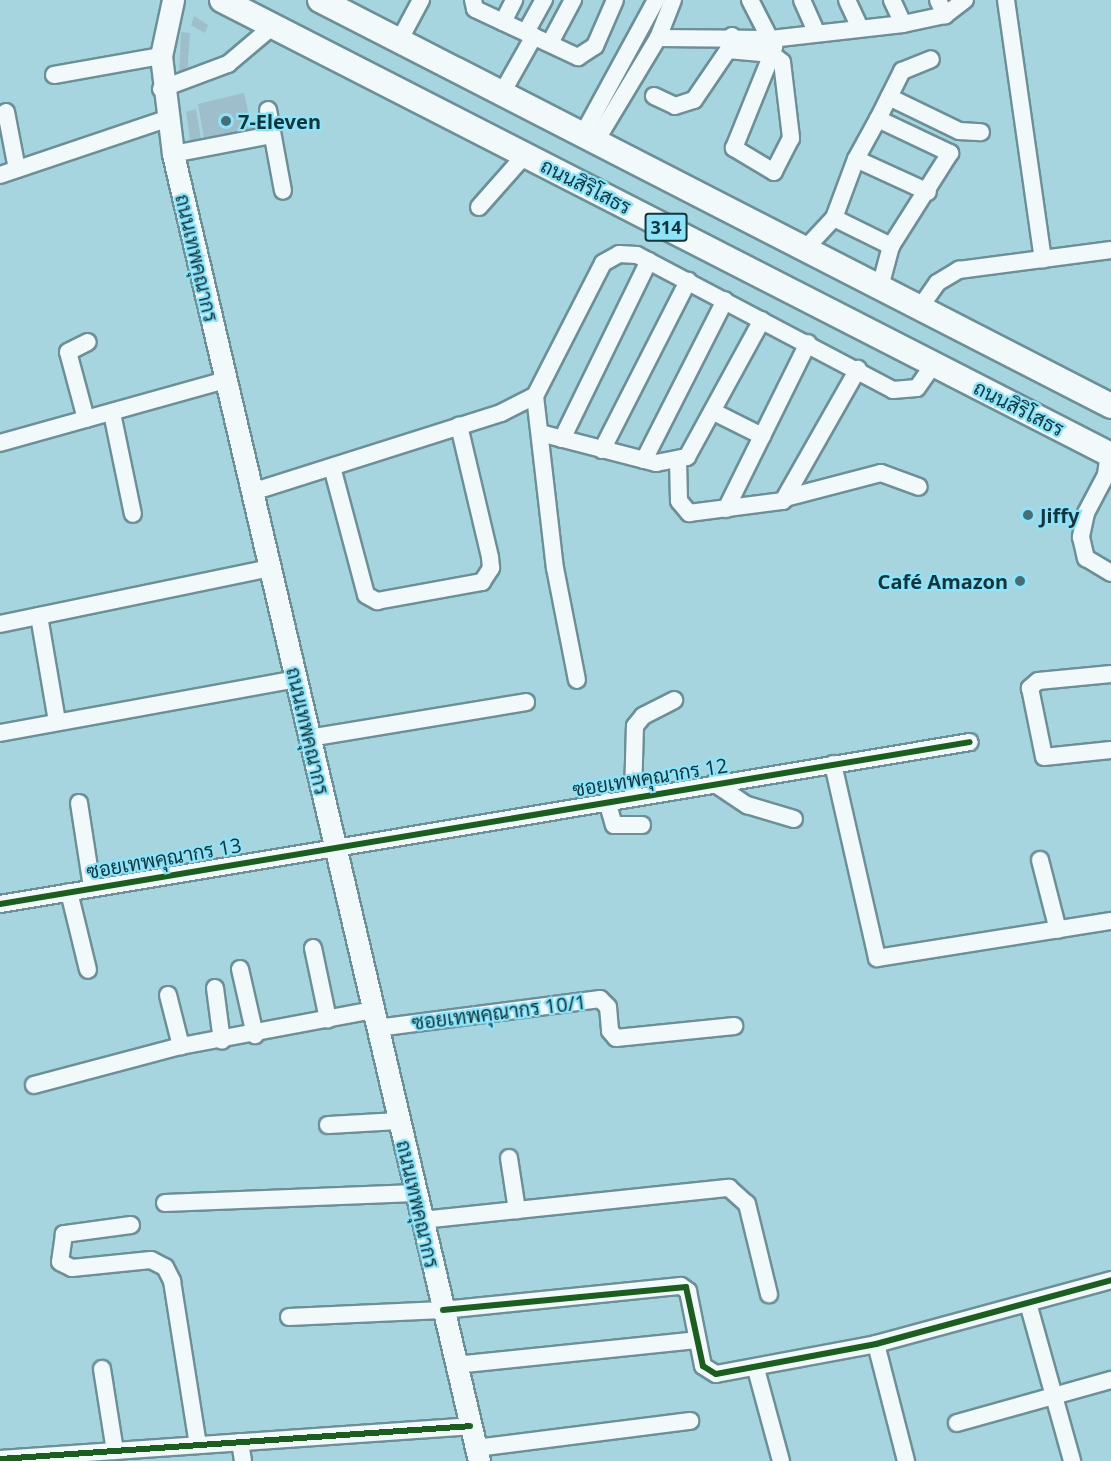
<!DOCTYPE html>
<meta charset="utf-8">
<style>
body{margin:0}
#map{position:relative;width:1111px;height:1461px;overflow:hidden;background:#a6d5e0;font-family:"Noto Sans",Sarabun,sans-serif}
div>[style]{position:absolute}
.building>*{inset:0;background:#9dbeca}
.roads{filter:drop-shadow(2px 0 #6d8f97) drop-shadow(-2px 0 #6d8f97) drop-shadow(0 2px #6d8f97) drop-shadow(0 -2px #6d8f97)}
.minor>*{height:16px;margin:-8px;padding:0 8px;transform-origin:8px;border-radius:8px;background:#f2f9fa}
.major>*{height:21px;margin:-10.5px;padding:0 10.5px;transform-origin:10.5px;border-radius:10.5px;background:#f2f9fa}
.highway>*{height:24px;margin:-12px;padding:0 12px;transform-origin:12px;border-radius:12px;background:#f2f9fa}
.cycleway>*{height:6px;margin:-3px;padding:0 3px;transform-origin:3px;border-radius:3px;background:#1b5e20}
.dots>*{width:16px;height:16px;translate:-50% -50%;box-sizing:border-box;border:3px solid #8ee3f9;border-radius:50%}
span{translate:-50% -50%;white-space:nowrap;text-align:center;line-height:1.15;-webkit-text-stroke:4.5px #8ee3f9;paint-order:stroke}
.shield-label span{padding:2px 4px;background:#8ee3f9;border:2px solid;border-radius:4px;-webkit-text-stroke-width:0}
.shield-label{font-size:18px;color:#11363e;font-weight:700}
.poi-label{font-size:20px;color:#11363e;font-weight:700}
.left{translate:0 -50%;text-align:left}
.right{translate:-100% -50%;text-align:right}
.street-label{font-size:20px;color:#11363e}
</style>
<div id="map">
<div class="building">
<i style="clip-path:polygon(194px 16px,208px 25px,205px 33px,191px 25px)"></i>
<i style="clip-path:polygon(181px 32px,190px 33px,187px 76px,179px 76px)"></i>
<i style="clip-path:polygon(244px 93px,254px 138px,205px 144px,198px 104px)"></i>
<i style="clip-path:polygon(196px 109px,202px 145px,191px 147px,186px 112px)"></i>
</div>
<div class="roads">
<div class="minor">
<i style="left:473px;top:0;width:9px;rotate:77deg"></i>
<i style="left:475px;top:9px;width:114px;rotate:25deg"></i>
<i style="left:578px;top:57px;width:20px;rotate:-33deg"></i>
<i style="left:595px;top:46px;width:50px;rotate:-66.5deg"></i>
<i style="left:750px;top:0;width:53px;rotate:62.9deg"></i>
<i style="left:802px;top:0;width:36px;rotate:66deg"></i>
<i style="left:847px;top:0;width:31px;rotate:65deg"></i>
<i style="left:892px;top:0;width:26px;rotate:65deg"></i>
<i style="left:938px;top:0;width:17px;rotate:65deg"></i>
<i style="left:1006px;top:0;width:262px;rotate:81.9deg"></i>
<i style="left:503px;top:22px;width:25px;rotate:-63deg"></i>
<i style="left:526px;top:32px;width:37px;rotate:-61deg"></i>
<i style="left:732px;top:36px;width:15px;rotate:106deg"></i>
<i style="left:728px;top:50px;width:44px;rotate:5.2deg"></i>
<i style="left:772px;top:54px;width:13px;rotate:39deg"></i>
<i style="left:782px;top:62px;width:77px;rotate:83.2deg"></i>
<i style="left:791px;top:138px;width:38px;rotate:117deg"></i>
<i style="left:774px;top:172px;width:47px;rotate:-149deg"></i>
<i style="left:734px;top:148px;width:101px;rotate:-68deg"></i>
<i style="left:658px;top:38px;width:113px;rotate:0.5deg"></i>
<i style="left:771px;top:39px;width:133px;rotate:-6.5deg"></i>
<i style="left:903px;top:24px;width:43px;rotate:-12.1deg"></i>
<i style="left:945px;top:15px;width:25px;rotate:-37deg"></i>
<i style="left:399px;top:41px;width:47px;rotate:-61.8deg"></i>
<i style="left:550px;top:43px;width:49px;rotate:-61.9deg"></i>
<i style="left:54px;top:75px;width:109px;rotate:-10.1deg"></i>
<i style="left:161px;top:89px;width:72px;rotate:-20.5deg"></i>
<i style="left:228px;top:64px;width:59px;rotate:-40.2deg"></i>
<i style="left:502px;top:93px;width:65px;rotate:-60.7deg"></i>
<i style="left:654px;top:96px;width:23px;rotate:25deg"></i>
<i style="left:675px;top:106px;width:20px;rotate:-18deg"></i>
<i style="left:694px;top:100px;width:60px;rotate:-55.8deg"></i>
<i style="left:889px;top:97px;width:78px;rotate:25.9deg"></i>
<i style="left:959px;top:131px;width:22px;rotate:3deg"></i>
<i style="left:268px;top:110px;width:82px;rotate:79.5deg"></i>
<i style="left:6px;top:112px;width:58px;rotate:79.1deg"></i>
<i style="left:878px;top:119px;width:54px;rotate:-63.4deg"></i>
<i style="left:902px;top:71px;width:31px;rotate:-22deg"></i>
<i style="left:583px;top:134px;width:153px;rotate:-61.4deg"></i>
<i style="left:596px;top:141px;width:120px;rotate:-59deg"></i>
<i style="left:658px;top:38px;width:41px;rotate:-68.5deg"></i>
<i style="left:173px;top:154px;width:101px;rotate:-10.9deg"></i>
<i style="left:856px;top:159px;width:79px;rotate:24.6deg"></i>
<i style="left:0;top:175px;width:175px;rotate:-18.6deg"></i>
<i style="left:479px;top:207px;width:69px;rotate:-48.5deg"></i>
<i style="left:834px;top:218px;width:64px;rotate:26.2deg"></i>
<i style="left:805px;top:249px;width:42px;rotate:-46.9deg"></i>
<i style="left:834px;top:218px;width:63px;rotate:-69.6deg"></i>
<i style="left:856px;top:159px;width:46px;rotate:-61.2deg"></i>
<i style="left:878px;top:119px;width:80px;rotate:25.3deg"></i>
<i style="left:950px;top:153px;width:110px;rotate:122.4deg"></i>
<i style="left:891px;top:246px;width:42px;rotate:105deg"></i>
<i style="left:919px;top:309px;width:32px;rotate:-55deg"></i>
<i style="left:937px;top:283px;width:26px;rotate:-31deg"></i>
<i style="left:959px;top:270px;width:153px;rotate:-7.5deg"></i>
<i style="left:535px;top:396px;width:173px;rotate:83.4deg"></i>
<i style="left:555px;top:568px;width:114px;rotate:78.9deg"></i>
<i style="left:714px;top:412px;width:54px;rotate:26.6deg"></i>
<i style="left:112px;top:413px;width:103px;rotate:78.3deg"></i>
<i style="left:86px;top:419px;width:69px;rotate:-105deg"></i>
<i style="left:68px;top:352px;width:22px;rotate:-27deg"></i>
<i style="left:540px;top:433px;width:120px;rotate:14.5deg"></i>
<i style="left:656px;top:463px;width:32px;rotate:-11deg"></i>
<i style="left:687px;top:457px;width:156px;rotate:-61.3deg"></i>
<i style="left:562px;top:439px;width:198px;rotate:-64deg"></i>
<i style="left:0;top:443px;width:235px;rotate:-15.6deg"></i>
<i style="left:602px;top:450px;width:190px;rotate:-63deg"></i>
<i style="left:1109px;top:453px;width:22px;rotate:98deg"></i>
<i style="left:1106px;top:475px;width:43px;rotate:117.8deg"></i>
<i style="left:1086px;top:513px;width:25px;rotate:102deg"></i>
<i style="left:1081px;top:537px;width:22px;rotate:77deg"></i>
<i style="left:1086px;top:558px;width:29px;rotate:31deg"></i>
<i style="left:644px;top:460px;width:179px;rotate:-63.1deg"></i>
<i style="left:678px;top:460px;width:41px;rotate:88.6deg"></i>
<i style="left:679px;top:501px;width:16px;rotate:50deg"></i>
<i style="left:689px;top:513px;width:95px;rotate:-7.3deg"></i>
<i style="left:783px;top:501px;width:152px;rotate:-60.4deg"></i>
<i style="left:332px;top:467px;width:132px;rotate:75.1deg"></i>
<i style="left:366px;top:595px;width:13px;rotate:29deg"></i>
<i style="left:377px;top:601px;width:107px;rotate:-10.3deg"></i>
<i style="left:482px;top:582px;width:17px;rotate:-57deg"></i>
<i style="left:491px;top:568px;width:11px;rotate:-95deg"></i>
<i style="left:490px;top:557px;width:135px;rotate:-103.3deg"></i>
<i style="left:252px;top:492px;width:261px;rotate:-17.6deg"></i>
<i style="left:501px;top:413px;width:38px;rotate:-27deg"></i>
<i style="left:535px;top:396px;width:149px;rotate:-62.9deg"></i>
<i style="left:603px;top:263px;width:18px;rotate:-29deg"></i>
<i style="left:619px;top:254px;width:18px;rotate:3deg"></i>
<i style="left:637px;top:255px;width:289px;rotate:27.8deg"></i>
<i style="left:893px;top:390px;width:24px;rotate:-5deg"></i>
<i style="left:917px;top:388px;width:29px;rotate:-55deg"></i>
<i style="left:789px;top:497px;width:95px;rotate:-14.6deg"></i>
<i style="left:881px;top:473px;width:40px;rotate:20.2deg"></i>
<i style="left:726px;top:509px;width:185px;rotate:-63.7deg"></i>
<i style="left:39px;top:616px;width:107px;rotate:80.3deg"></i>
<i style="left:0;top:624px;width:276px;rotate:-11.7deg"></i>
<i style="left:1111px;top:674px;width:73px;rotate:174.5deg"></i>
<i style="left:1038px;top:681px;width:11px;rotate:139deg"></i>
<i style="left:1030px;top:688px;width:70px;rotate:78.5deg"></i>
<i style="left:1044px;top:757px;width:67px;rotate:-6deg"></i>
<i style="left:0;top:733px;width:301px;rotate:-10.3deg"></i>
<i style="left:309px;top:738px;width:220px;rotate:-9.4deg"></i>
<i style="left:833px;top:764px;width:199px;rotate:77.2deg"></i>
<i style="left:877px;top:958px;width:237px;rotate:-9deg"></i>
<i style="left:714px;top:783px;width:40px;rotate:34deg"></i>
<i style="left:747px;top:805px;width:49px;rotate:16.6deg"></i>
<i style="left:633px;top:796px;width:70px;rotate:-88.4deg"></i>
<i style="left:635px;top:726px;width:13px;rotate:-51deg"></i>
<i style="left:643px;top:716px;width:35px;rotate:-27deg"></i>
<i style="left:607px;top:801px;width:25px;rotate:74deg"></i>
<i style="left:614px;top:825px;width:28px"></i>
<i style="left:79px;top:803px;width:85px;rotate:81.2deg"></i>
<i style="left:1040px;top:860px;width:72px;rotate:75.6deg"></i>
<i style="left:69px;top:892px;width:80px;rotate:76.3deg"></i>
<i style="left:0;top:904px;width:983px;rotate:-9.48deg"></i>
<i style="left:313px;top:948px;width:73px;rotate:78.1deg"></i>
<i style="left:240px;top:969px;width:68px;rotate:77.2deg"></i>
<i style="left:215px;top:988px;width:53px;rotate:82.5deg"></i>
<i style="left:168px;top:995px;width:53px;rotate:75.7deg"></i>
<i style="left:181px;top:1046px;width:195px;rotate:-10.6deg"></i>
<i style="left:377px;top:1028px;width:225px;rotate:-7.4deg"></i>
<i style="left:600px;top:999px;width:11px;rotate:45deg"></i>
<i style="left:608px;top:1007px;width:24px;rotate:85deg"></i>
<i style="left:610px;top:1031px;width:9px;rotate:49deg"></i>
<i style="left:616px;top:1038px;width:119px;rotate:-5.8deg"></i>
<i style="left:34px;top:1085px;width:152px;rotate:-14.9deg"></i>
<i style="left:328px;top:1125px;width:71px;rotate:-3.2deg"></i>
<i style="left:509px;top:1158px;width:53px;rotate:81.3deg"></i>
<i style="left:165px;top:1203px;width:251px;rotate:-2.3deg"></i>
<i style="left:422px;top:1220px;width:309px;rotate:-6deg"></i>
<i style="left:729px;top:1188px;width:24px;rotate:42deg"></i>
<i style="left:747px;top:1204px;width:93px;rotate:76.3deg"></i>
<i style="left:131px;top:1225px;width:68px;rotate:172.3deg"></i>
<i style="left:64px;top:1234px;width:28px;rotate:98deg"></i>
<i style="left:60px;top:1262px;width:13px;rotate:27deg"></i>
<i style="left:72px;top:1268px;width:79px;rotate:-5.8deg"></i>
<i style="left:151px;top:1260px;width:16px;rotate:27deg"></i>
<i style="left:165px;top:1267px;width:16px;rotate:63deg"></i>
<i style="left:172px;top:1281px;width:166px;rotate:81deg"></i>
<i style="left:1028px;top:1303px;width:164px;rotate:74.4deg"></i>
<i style="left:289px;top:1317px;width:154px;rotate:-2.6deg"></i>
<i style="left:443px;top:1310px;width:239px;rotate:-5.8deg"></i>
<i style="left:681px;top:1286px;width:9px;rotate:36deg"></i>
<i style="left:688px;top:1291px;width:76px;rotate:78.7deg"></i>
<i style="left:703px;top:1366px;width:15px;rotate:32deg"></i>
<i style="left:716px;top:1374px;width:163px;rotate:-10.6deg"></i>
<i style="left:876px;top:1344px;width:244px;rotate:-15.2deg"></i>
<i style="left:876px;top:1344px;width:121px;rotate:75.6deg"></i>
<i style="left:456px;top:1365px;width:241px;rotate:-5.9deg"></i>
<i style="left:102px;top:1369px;width:83px;rotate:81deg"></i>
<i style="left:756px;top:1369px;width:95px;rotate:74.8deg"></i>
<i style="left:957px;top:1423px;width:160px;rotate:-15.6deg"></i>
<i style="left:240px;top:1442px;width:19px;rotate:81deg"></i>
<i style="left:476px;top:1448px;width:216px;rotate:-7.2deg"></i>
<i style="left:0;top:1459px;width:471px;rotate:-4deg"></i>
</div>
<div class="major">
<i style="left:173px;top:0;width:57px;rotate:102.1deg"></i>
<i style="left:161px;top:56px;width:99px;rotate:83deg"></i>
<i style="left:173px;top:154px;width:1342px;rotate:76.82deg"></i>
</div>
<div class="highway">
<i style="left:222px;top:0;width:999px;rotate:27.1deg"></i>
<i style="left:320px;top:0;width:889px;rotate:27.17deg"></i>
</div>
</div>
<div class="cycleway">
<i style="left:0;top:904px;width:983px;rotate:-9.48deg"></i>
<i style="left:443px;top:1310px;width:244px;rotate:-5.4deg"></i>
<i style="left:686px;top:1287px;width:81px;rotate:77.9deg"></i>
<i style="left:703px;top:1366px;width:15px;rotate:32deg"></i>
<i style="left:716px;top:1374px;width:163px;rotate:-10.6deg"></i>
<i style="left:876px;top:1344px;width:244px;rotate:-15.2deg"></i>
<i style="left:0;top:1459px;width:471px;rotate:-4deg"></i>
</div>
<div class="dots">
<i style="left:226px;top:121px;background:#456e77"></i>
<i style="left:1028px;top:515px;background:#456e77"></i>
<i style="left:1020px;top:581px;background:#456e77"></i>
</div>
<div class="shield-label">
<span style="left:666px;top:227px">314</span>
</div>
<div class="poi-label">
<span class="left" style="left:238px;top:121px">7-Eleven</span>
<span class="left" style="left:1040px;top:515px">Jiffy</span>
<span class="right" style="left:1008px;top:581px">Café Amazon</span>
</div>
<div class="street-label">
<span style="left:586px;top:186px;rotate:27deg">ถนนสิริโสธร</span>
<span style="left:197px;top:258px;rotate:77deg">ถนนเทพคุณากร</span>
<span style="left:1019px;top:408px;rotate:27deg">ถนนสิริโสธร</span>
<span style="left:308px;top:731px;rotate:77deg">ถนนเทพคุณากร</span>
<span style="left:650px;top:777px;rotate:-9deg">ซอยเทพคุณากร 12</span>
<span style="left:164px;top:858px;rotate:-10deg">ซอยเทพคุณากร 13</span>
<span style="left:499px;top:1012px;rotate:-7deg">ซอยเทพคุณากร 10/1</span>
<span style="left:418px;top:1204px;rotate:77deg">ถนนเทพคุณากร</span>
</div>
</div>
